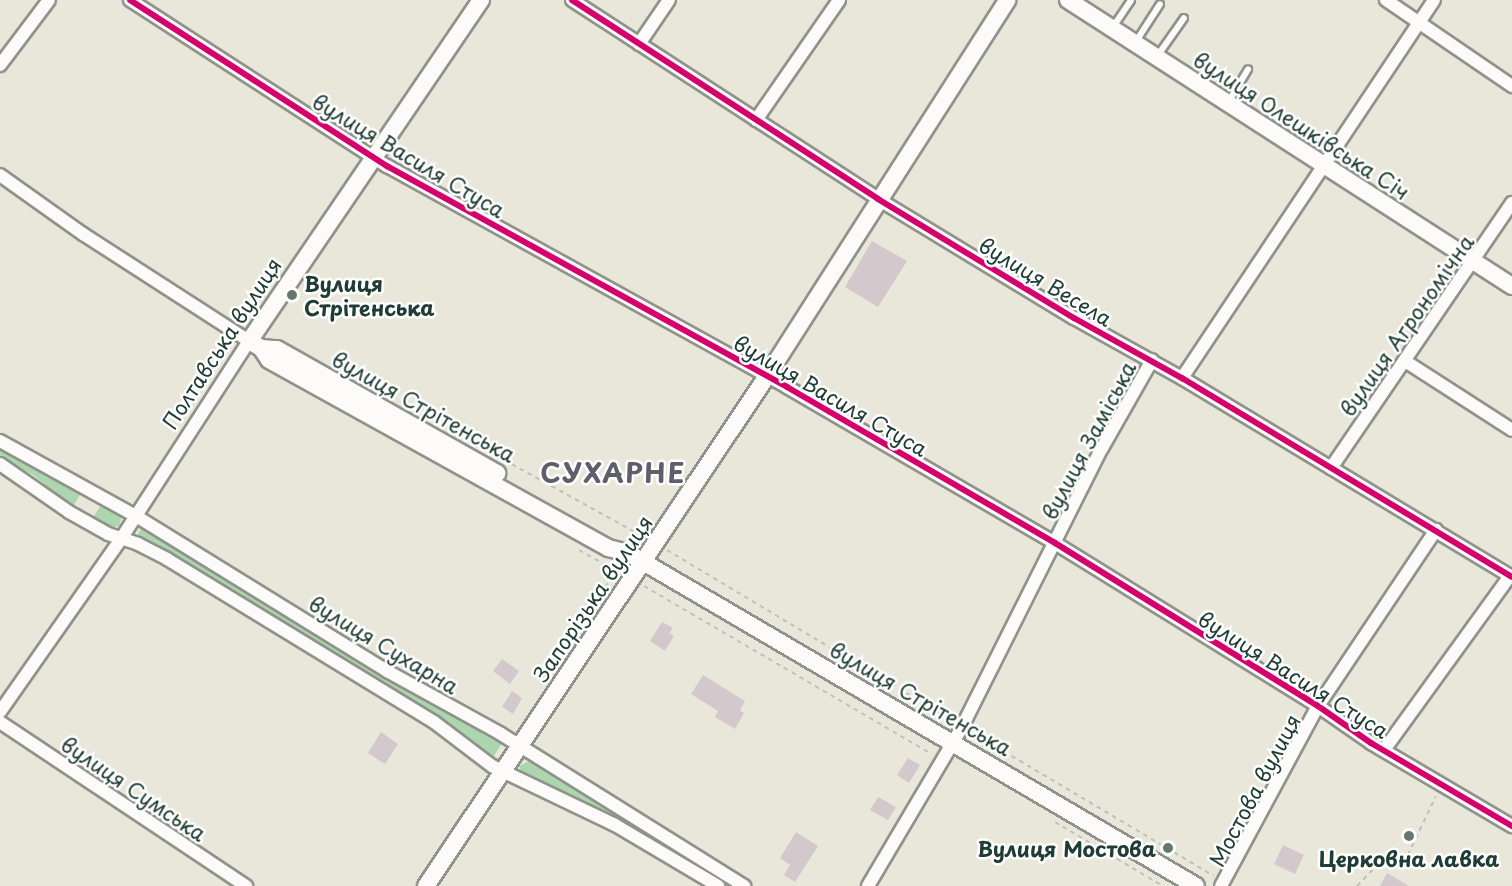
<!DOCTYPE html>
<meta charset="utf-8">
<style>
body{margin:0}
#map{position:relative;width:1512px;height:886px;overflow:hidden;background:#e9e7da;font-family:"Playpen Sans",sans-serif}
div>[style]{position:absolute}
.green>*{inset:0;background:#acd6ad}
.building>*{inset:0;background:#d3c8cc}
.path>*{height:2px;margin-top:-1px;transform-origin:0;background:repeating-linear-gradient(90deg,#bdc0bc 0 4.5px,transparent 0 9px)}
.roads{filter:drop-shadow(2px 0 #8f938b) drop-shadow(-2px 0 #8f938b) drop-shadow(0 2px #8f938b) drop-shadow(0 -2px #8f938b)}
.lane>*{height:6px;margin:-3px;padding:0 3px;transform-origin:3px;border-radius:3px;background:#fcfbf9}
.street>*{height:12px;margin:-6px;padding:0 6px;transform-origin:6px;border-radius:6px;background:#fcfbf9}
.secondary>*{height:16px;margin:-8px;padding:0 8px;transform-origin:8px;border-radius:8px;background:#fcfbf9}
.cycleway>*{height:6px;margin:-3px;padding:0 3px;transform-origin:3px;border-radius:3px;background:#d6006c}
.dots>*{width:16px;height:16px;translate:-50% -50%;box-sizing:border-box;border:3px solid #fff;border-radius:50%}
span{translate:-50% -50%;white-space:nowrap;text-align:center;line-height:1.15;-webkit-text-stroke:5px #fff;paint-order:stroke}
.street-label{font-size:21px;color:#1f3d34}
.poi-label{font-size:21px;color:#1f3d34;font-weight:700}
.left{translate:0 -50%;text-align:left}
.right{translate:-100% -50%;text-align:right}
.district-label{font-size:27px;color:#5d5f6a;font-weight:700;letter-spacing:1.5px}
</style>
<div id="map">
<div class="green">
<i style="clip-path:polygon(0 448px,83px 490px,72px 508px,35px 476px,0 457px)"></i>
<i style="clip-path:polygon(103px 502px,122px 515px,119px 526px,108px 528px,92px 519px)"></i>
<i style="clip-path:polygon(141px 529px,437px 706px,503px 741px,493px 758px,139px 537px,138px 533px)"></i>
<i style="clip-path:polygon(531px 760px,646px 832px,644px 836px,572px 796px,522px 776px,519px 766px)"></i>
</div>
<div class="building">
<i style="clip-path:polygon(872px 241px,907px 261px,878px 307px,845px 287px)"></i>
<i style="clip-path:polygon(662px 622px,673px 628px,669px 633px,674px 636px,665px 651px,650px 641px)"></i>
<i style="clip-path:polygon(502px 659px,519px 671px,510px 684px,493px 671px)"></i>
<i style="clip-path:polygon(703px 675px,745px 701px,740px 710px,744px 713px,735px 729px,715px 717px,718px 711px,691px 694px)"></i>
<i style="clip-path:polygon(512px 691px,522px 698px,513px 714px,502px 707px)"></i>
<i style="clip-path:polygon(381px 732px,398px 744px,385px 764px,368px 753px)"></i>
<i style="clip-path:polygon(908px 758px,920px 765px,909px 783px,897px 775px)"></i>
<i style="clip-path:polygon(878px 797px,896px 807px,888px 820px,870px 810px)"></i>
<i style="clip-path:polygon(796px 832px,818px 846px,795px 882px,784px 875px,790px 865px,780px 858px)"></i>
<i style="clip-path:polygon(1283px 845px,1304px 855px,1295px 874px,1274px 864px)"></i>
<i style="clip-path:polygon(1387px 873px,1409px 886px,1380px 886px)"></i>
</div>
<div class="path">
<i style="left:504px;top:460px;width:160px;rotate:28.8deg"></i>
<i style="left:579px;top:550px;width:45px;rotate:29.4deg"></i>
<i style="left:667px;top:550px;width:333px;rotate:30.9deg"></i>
<i style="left:644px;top:586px;width:333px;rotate:30.3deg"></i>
<i style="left:541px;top:685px;width:144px;rotate:-56.6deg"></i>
<i style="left:973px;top:733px;width:280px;rotate:30.7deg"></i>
<i style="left:1055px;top:822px;width:126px;rotate:30.7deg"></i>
<i style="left:1357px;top:886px;width:33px;rotate:-46deg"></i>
<i style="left:1380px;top:862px;width:7px;rotate:-16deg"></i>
<i style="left:1387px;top:860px;width:17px;rotate:10deg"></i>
<i style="left:1404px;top:863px;width:74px;rotate:-64.5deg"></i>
</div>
<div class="roads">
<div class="lane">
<i style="left:1113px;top:27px;width:32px;rotate:-56deg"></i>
<i style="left:1135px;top:43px;width:46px;rotate:-57.3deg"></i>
<i style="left:1158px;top:55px;width:45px;rotate:-54.9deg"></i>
<i style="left:1229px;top:101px;width:37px;rotate:-59deg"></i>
</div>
<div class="street">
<i style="left:130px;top:0;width:306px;rotate:32.9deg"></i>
<i style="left:387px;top:166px;width:457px;rotate:28.9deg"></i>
<i style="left:787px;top:387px;width:310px;rotate:30.2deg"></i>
<i style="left:1055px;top:543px;width:309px;rotate:31.8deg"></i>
<i style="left:1318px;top:706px;width:65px;rotate:34.9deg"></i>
<i style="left:1371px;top:743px;width:164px;rotate:30.5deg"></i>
<i style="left:572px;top:0;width:365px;rotate:33deg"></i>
<i style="left:878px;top:199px;width:229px;rotate:31.3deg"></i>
<i style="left:1074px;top:318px;width:124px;rotate:29.1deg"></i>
<i style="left:1182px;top:378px;width:385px;rotate:31.1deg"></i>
<i style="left:1386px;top:0;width:153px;rotate:34.3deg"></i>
<i style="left:639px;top:44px;width:53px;rotate:-55.7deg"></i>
<i style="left:0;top:65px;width:81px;rotate:-53deg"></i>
<i style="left:756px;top:120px;width:146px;rotate:-55.3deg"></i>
<i style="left:0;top:175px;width:102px;rotate:35.4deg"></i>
<i style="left:83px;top:234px;width:197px;rotate:32.8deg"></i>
<i style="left:249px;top:341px;width:236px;rotate:122.9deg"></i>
<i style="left:121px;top:539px;width:211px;rotate:125deg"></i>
<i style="left:1405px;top:361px;width:127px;rotate:32.8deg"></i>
<i style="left:1182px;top:378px;width:454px;rotate:-56.3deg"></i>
<i style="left:0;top:441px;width:155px;rotate:28.9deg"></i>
<i style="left:136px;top:516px;width:295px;rotate:31.7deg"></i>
<i style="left:387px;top:671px;width:130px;rotate:28.9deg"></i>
<i style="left:501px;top:734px;width:287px;rotate:32deg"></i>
<i style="left:0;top:464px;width:84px;rotate:34.8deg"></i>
<i style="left:69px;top:512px;width:45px;rotate:29.4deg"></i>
<i style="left:108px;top:534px;width:32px;rotate:18deg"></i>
<i style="left:138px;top:544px;width:33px;rotate:27deg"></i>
<i style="left:167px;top:559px;width:313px;rotate:31.4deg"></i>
<i style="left:434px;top:722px;width:73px;rotate:37.2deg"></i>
<i style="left:492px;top:766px;width:136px;rotate:25.6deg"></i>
<i style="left:615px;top:825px;width:120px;rotate:30.6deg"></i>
<i style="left:1331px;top:468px;width:321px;rotate:-55.7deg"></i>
<i style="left:0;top:722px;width:296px;rotate:33.7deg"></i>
<i style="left:1384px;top:750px;width:215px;rotate:-54.1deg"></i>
<i style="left:868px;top:886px;width:185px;rotate:-59.4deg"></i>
<i style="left:962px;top:727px;width:312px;rotate:-63.4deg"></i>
<i style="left:1102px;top:448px;width:101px;rotate:-60.4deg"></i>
<i style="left:1221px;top:886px;width:204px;rotate:-61.7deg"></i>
<i style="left:1318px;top:706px;width:212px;rotate:-56.2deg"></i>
</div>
<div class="secondary">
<i style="left:481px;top:0;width:412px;rotate:124.2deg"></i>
<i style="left:249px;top:341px;width:14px;rotate:30deg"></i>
<i style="left:261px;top:348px;width:14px;rotate:56deg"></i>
<i style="left:269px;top:360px;width:388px;rotate:29deg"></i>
<i style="left:608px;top:548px;width:21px;rotate:14deg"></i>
<i style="left:628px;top:553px;width:658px;rotate:30.38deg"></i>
<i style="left:1068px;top:0;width:528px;rotate:32.79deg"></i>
<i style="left:261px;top:348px;width:16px;rotate:4deg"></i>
<i style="left:277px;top:349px;width:253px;rotate:29.4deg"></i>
<i style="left:426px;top:886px;width:613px;rotate:-56.23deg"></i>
<i style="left:767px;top:376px;width:446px;rotate:-57.4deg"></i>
</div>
</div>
<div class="cycleway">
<i style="left:130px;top:0;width:306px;rotate:32.9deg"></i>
<i style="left:387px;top:166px;width:457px;rotate:28.9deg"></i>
<i style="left:787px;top:387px;width:310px;rotate:30.2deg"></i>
<i style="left:1055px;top:543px;width:309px;rotate:31.8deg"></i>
<i style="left:1318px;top:706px;width:65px;rotate:34.9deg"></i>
<i style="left:1371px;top:743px;width:164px;rotate:30.5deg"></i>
<i style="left:572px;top:0;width:365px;rotate:33deg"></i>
<i style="left:878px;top:199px;width:229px;rotate:31.3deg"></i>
<i style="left:1074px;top:318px;width:124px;rotate:29.1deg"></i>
<i style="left:1182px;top:378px;width:385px;rotate:31.1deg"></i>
</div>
<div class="dots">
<i style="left:292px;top:295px;background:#66786e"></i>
<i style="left:1409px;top:836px;background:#66786e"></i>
<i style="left:1168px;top:848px;background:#66786e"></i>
</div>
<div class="street-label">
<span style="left:1302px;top:125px;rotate:33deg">вулиця Олешківська Січ</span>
<span style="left:409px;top:155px;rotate:31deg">вулиця Василя Стуса</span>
<span style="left:1046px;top:281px;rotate:31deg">вулиця Весела</span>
<span style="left:1406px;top:325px;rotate:-55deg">вулиця Агрономічна</span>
<span style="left:221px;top:343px;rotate:-57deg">Полтавська вулиця</span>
<span style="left:831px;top:395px;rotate:30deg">вулиця Василя Стуса</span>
<span style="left:424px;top:406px;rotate:29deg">вулиця Стрітенська</span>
<span style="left:1088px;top:440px;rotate:-62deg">вулиця Заміська</span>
<span style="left:592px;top:598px;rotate:-56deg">Запорізька вулиця</span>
<span style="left:384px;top:644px;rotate:31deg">вулиця Сухарна</span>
<span style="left:1294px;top:674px;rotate:32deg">вулиця Василя Стуса</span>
<span style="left:921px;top:698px;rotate:30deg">вулиця Стрітенська</span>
<span style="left:134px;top:788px;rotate:34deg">вулиця Сумська</span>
<span style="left:1254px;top:790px;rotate:-62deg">Мостова вулиця</span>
</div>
<div class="poi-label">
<span class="left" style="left:304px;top:295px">Вулиця<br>Стрітенська</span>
<span class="right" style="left:1156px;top:848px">Вулиця Мостова</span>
<span style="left:1409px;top:858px">Церковна лавка</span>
</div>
<div class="district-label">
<span style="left:613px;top:472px">СУХАРНЕ</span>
</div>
</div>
